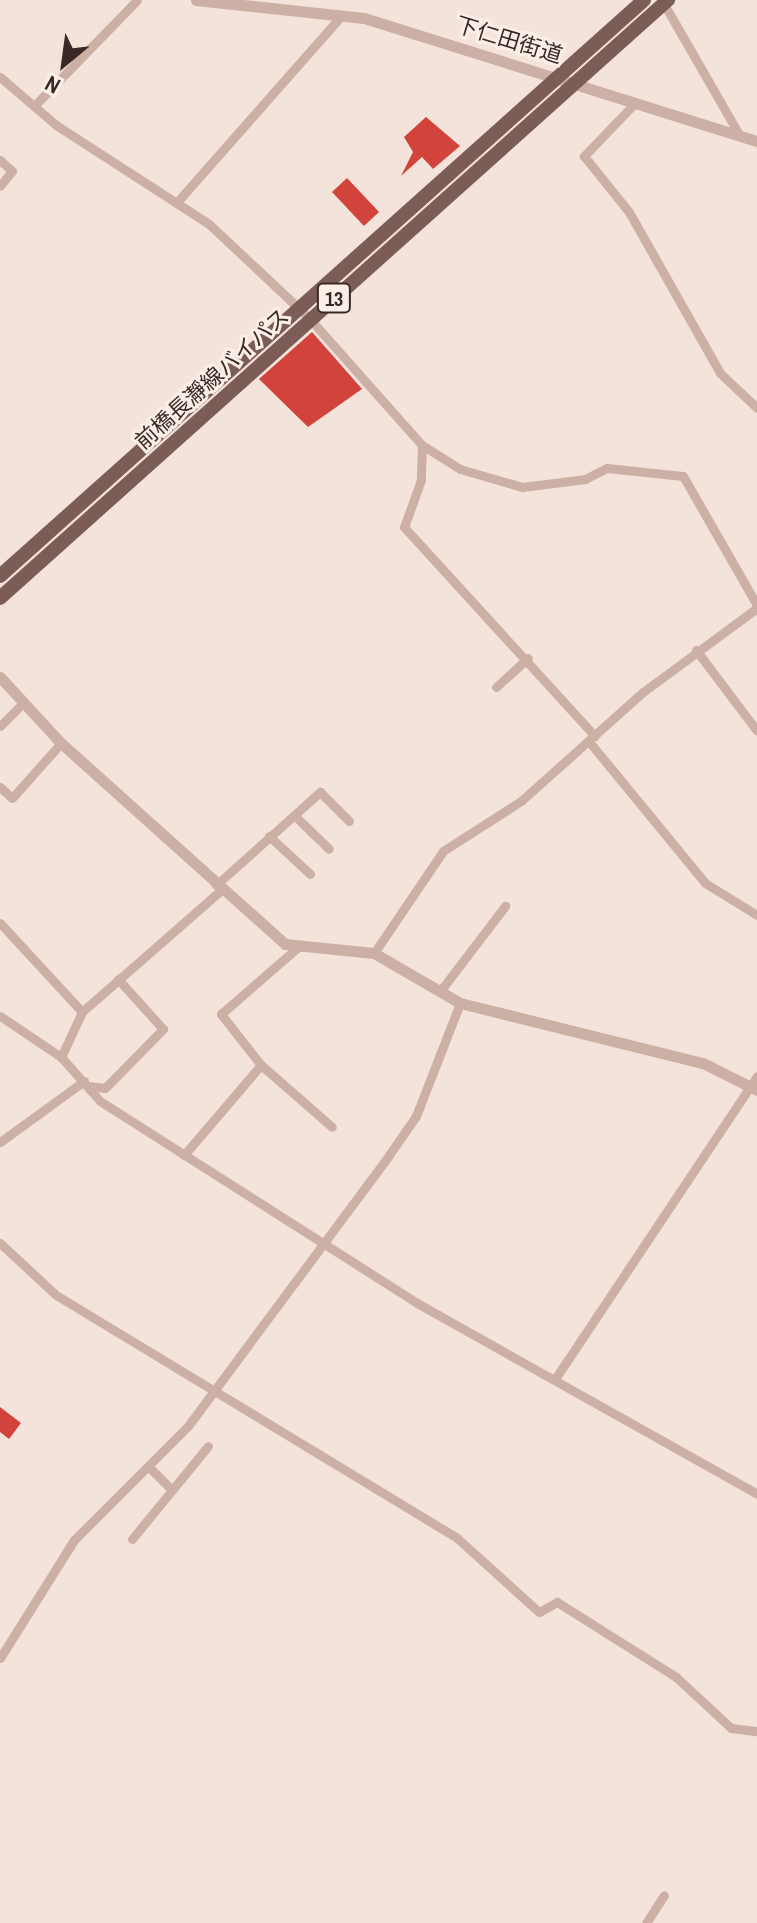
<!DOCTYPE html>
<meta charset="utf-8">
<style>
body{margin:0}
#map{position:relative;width:757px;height:1923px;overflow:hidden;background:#f4e3da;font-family:"Archivo Narrow","Noto Sans JP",sans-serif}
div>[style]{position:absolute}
.building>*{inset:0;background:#d1433b}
.minor>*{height:9px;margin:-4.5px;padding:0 4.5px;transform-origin:4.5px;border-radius:4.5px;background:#cdb0a5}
.tertiary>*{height:11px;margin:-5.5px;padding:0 5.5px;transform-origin:5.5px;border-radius:5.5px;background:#cdb0a5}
.primary>*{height:14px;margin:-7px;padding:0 7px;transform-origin:7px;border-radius:7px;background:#7c5c56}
span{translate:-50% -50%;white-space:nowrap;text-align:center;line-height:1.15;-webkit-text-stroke:6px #fbeee7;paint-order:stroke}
.shield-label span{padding:2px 6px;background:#fbeee7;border:2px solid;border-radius:6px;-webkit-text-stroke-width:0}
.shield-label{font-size:20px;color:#382927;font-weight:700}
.street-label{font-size:22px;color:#382927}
.north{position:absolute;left:24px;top:24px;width:80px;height:80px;-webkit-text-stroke:6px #fbeee7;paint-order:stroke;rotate:209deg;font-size:22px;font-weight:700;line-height:32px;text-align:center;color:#382927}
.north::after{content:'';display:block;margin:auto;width:28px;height:36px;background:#382927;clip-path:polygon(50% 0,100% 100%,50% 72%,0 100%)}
</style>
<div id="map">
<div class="building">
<i style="clip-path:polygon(426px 117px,460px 146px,433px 169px,422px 157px,401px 176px,413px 152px,404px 137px)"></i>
<i style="clip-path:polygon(347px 178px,379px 212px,364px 226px,332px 192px)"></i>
<i style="clip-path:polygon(312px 332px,362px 389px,308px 427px,259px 379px)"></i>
<i style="clip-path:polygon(0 1407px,21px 1423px,9px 1439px,0 1432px)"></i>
</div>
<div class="minor">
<i style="left:664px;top:4px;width:152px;rotate:60.1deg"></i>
<i style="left:0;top:77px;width:74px;rotate:40.6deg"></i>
<i style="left:56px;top:125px;width:182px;rotate:32.9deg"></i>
<i style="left:209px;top:224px;width:139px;rotate:43.2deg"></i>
<i style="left:310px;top:319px;width:169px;rotate:48.4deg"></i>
<i style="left:422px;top:445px;width:45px;rotate:32.3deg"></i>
<i style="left:460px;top:469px;width:65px;rotate:16.2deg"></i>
<i style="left:522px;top:487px;width:64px;rotate:-7.2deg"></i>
<i style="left:585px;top:479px;width:25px;rotate:-27deg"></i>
<i style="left:607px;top:468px;width:76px;rotate:6deg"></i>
<i style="left:683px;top:476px;width:149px;rotate:60.2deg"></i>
<i style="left:635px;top:103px;width:74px;rotate:133.9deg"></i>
<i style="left:584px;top:156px;width:72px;rotate:51.2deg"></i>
<i style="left:629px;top:212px;width:185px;rotate:60.5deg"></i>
<i style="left:720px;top:373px;width:51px;rotate:43.4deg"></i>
<i style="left:35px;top:105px;width:146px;rotate:-45.8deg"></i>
<i style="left:0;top:160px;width:16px;rotate:43deg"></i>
<i style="left:12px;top:171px;width:19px;rotate:129deg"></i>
<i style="left:178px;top:201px;width:248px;rotate:-48.6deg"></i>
<i style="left:422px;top:445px;width:35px;rotate:92deg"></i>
<i style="left:421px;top:480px;width:50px;rotate:109.9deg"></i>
<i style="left:404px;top:527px;width:283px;rotate:47.6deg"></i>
<i style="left:696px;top:650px;width:101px;rotate:53deg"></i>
<i style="left:496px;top:687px;width:43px;rotate:-42.2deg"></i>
<i style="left:0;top:726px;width:33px;rotate:-45deg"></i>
<i style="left:591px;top:744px;width:180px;rotate:50.6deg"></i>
<i style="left:705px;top:883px;width:61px;rotate:31.6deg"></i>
<i style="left:0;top:787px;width:16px;rotate:43deg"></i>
<i style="left:12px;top:798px;width:74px;rotate:-48.3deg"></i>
<i style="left:295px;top:816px;width:47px;rotate:44.1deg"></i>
<i style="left:269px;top:836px;width:56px;rotate:42.8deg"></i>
<i style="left:216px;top:885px;width:140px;rotate:-41.8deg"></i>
<i style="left:320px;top:792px;width:41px;rotate:45deg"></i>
<i style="left:220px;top:891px;width:184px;rotate:138.8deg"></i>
<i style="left:82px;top:1012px;width:50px;rotate:115deg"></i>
<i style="left:61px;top:1057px;width:59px;rotate:48.4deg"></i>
<i style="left:100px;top:1101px;width:376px;rotate:32.5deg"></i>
<i style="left:417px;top:1303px;width:390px;rotate:29.3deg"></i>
<i style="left:0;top:923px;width:121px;rotate:47.3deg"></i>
<i style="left:374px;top:953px;width:123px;rotate:-55.9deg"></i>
<i style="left:443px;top:851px;width:93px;rotate:-32.7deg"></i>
<i style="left:521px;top:801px;width:164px;rotate:-41.8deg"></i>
<i style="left:643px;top:692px;width:142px;rotate:-36.4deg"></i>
<i style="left:441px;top:990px;width:106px;rotate:-52.7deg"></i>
<i style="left:0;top:1016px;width:73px;rotate:33.9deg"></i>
<i style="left:261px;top:1065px;width:94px;rotate:41.1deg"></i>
<i style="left:88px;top:1086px;width:17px;rotate:7deg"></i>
<i style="left:105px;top:1088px;width:83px;rotate:-45.5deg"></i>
<i style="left:163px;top:1029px;width:67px;rotate:-132deg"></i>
<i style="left:0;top:1142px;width:104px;rotate:-36deg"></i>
<i style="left:184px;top:1155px;width:118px;rotate:-49.5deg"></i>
<i style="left:261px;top:1065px;width:65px;rotate:-128.1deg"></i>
<i style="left:221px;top:1014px;width:102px;rotate:-41deg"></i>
<i style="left:0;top:1243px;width:76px;rotate:42.9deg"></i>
<i style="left:56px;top:1295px;width:469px;rotate:31.2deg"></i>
<i style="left:457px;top:1538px;width:110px;rotate:42.1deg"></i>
<i style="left:539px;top:1612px;width:21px;rotate:-29deg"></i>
<i style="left:557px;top:1602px;width:141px;rotate:32.2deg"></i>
<i style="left:676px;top:1677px;width:75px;rotate:42.8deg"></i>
<i style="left:731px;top:1728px;width:26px;rotate:7deg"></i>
<i style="left:555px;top:1379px;width:364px;rotate:-56.3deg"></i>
<i style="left:150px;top:1468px;width:31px;rotate:45deg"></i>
<i style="left:132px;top:1539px;width:120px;rotate:-50.7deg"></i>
<i style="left:0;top:1658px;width:139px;rotate:-57.9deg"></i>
<i style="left:74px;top:1540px;width:161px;rotate:-45deg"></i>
<i style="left:188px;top:1426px;width:337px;rotate:-53.4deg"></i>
<i style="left:389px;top:1155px;width:47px;rotate:-55.3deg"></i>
<i style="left:416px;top:1116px;width:121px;rotate:-68.7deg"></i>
<i style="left:646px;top:1923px;width:33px;rotate:-57deg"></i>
</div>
<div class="tertiary">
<i style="left:196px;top:0;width:169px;rotate:6.1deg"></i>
<i style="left:364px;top:18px;width:412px;rotate:17.4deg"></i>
<i style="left:0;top:677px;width:90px;rotate:47.3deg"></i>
<i style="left:61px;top:743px;width:301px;rotate:41.9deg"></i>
<i style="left:285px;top:944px;width:89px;rotate:5.8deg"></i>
<i style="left:374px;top:953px;width:99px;rotate:30.2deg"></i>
<i style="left:460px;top:1003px;width:250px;rotate:13.9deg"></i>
<i style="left:703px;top:1063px;width:60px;rotate:26.6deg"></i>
</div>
<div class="primary">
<i style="left:0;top:576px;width:864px;rotate:-41.81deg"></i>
<i style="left:0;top:598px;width:897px;rotate:-41.84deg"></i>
</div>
<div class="shield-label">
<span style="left:334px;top:298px">13</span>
</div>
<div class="street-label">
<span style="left:509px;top:40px;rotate:17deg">下仁田街道</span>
<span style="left:212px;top:379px;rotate:-42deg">前橋長瀞線バイパス</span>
</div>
<div class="north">N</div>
</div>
